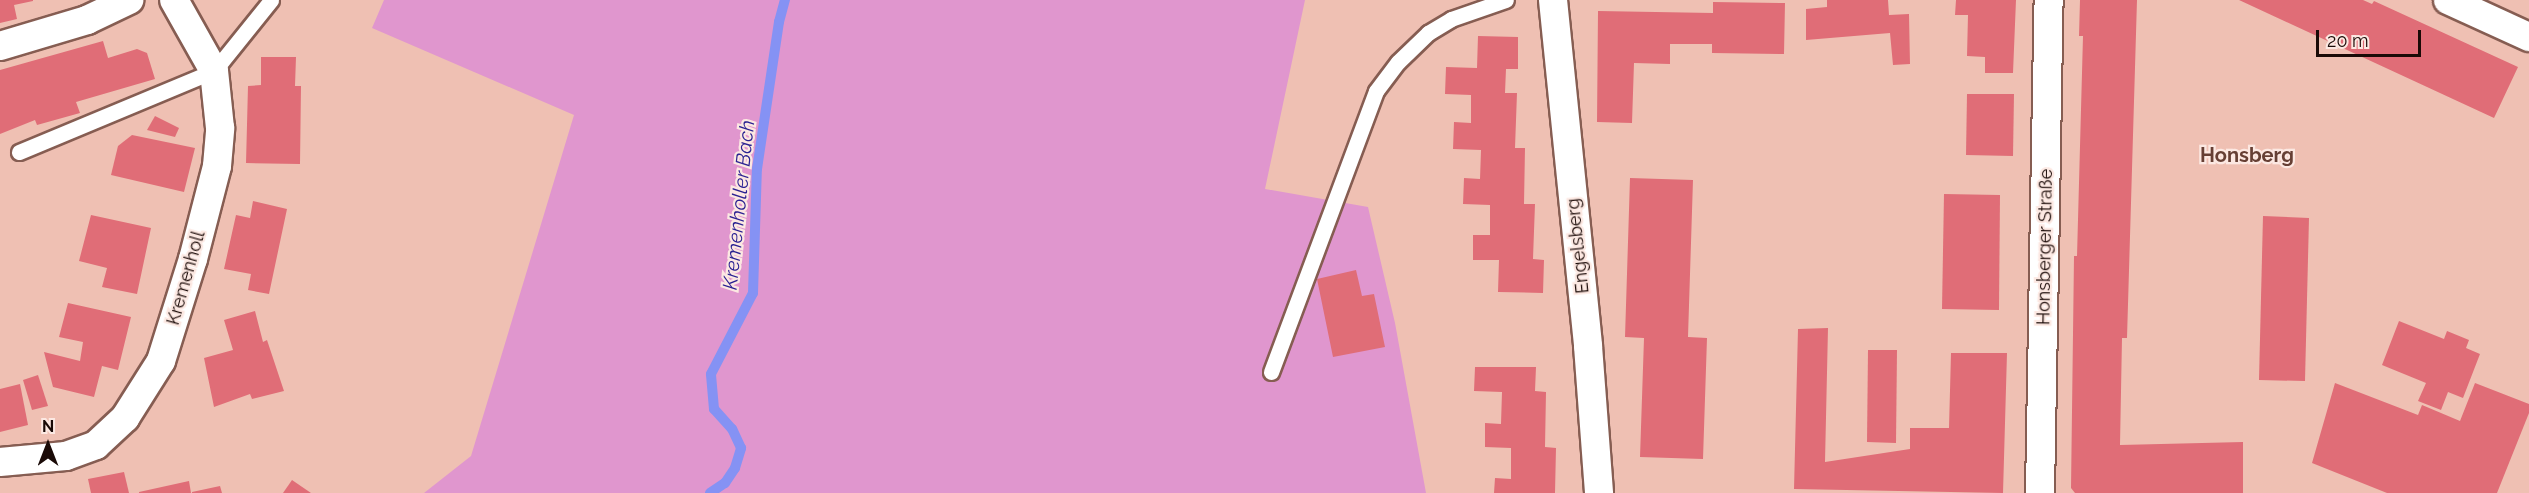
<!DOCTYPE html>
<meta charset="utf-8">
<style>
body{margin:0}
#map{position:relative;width:2529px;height:493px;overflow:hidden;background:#efc0b3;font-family:Raleway,sans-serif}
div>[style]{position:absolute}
.green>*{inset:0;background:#e096ce}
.stream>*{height:10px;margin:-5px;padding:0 5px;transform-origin:5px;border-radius:5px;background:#8592f4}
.building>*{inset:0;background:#e06d77}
.roads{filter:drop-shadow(2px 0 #865d52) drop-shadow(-2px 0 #865d52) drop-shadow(0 2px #865d52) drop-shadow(0 -2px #865d52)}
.service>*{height:15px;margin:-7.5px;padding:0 7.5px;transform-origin:7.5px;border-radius:7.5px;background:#fff}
.minor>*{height:28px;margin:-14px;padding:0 14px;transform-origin:14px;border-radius:14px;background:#fff}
span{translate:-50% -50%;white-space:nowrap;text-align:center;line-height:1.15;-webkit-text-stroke:4.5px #fce8e2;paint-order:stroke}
.street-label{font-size:18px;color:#1a0a07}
.neighbourhood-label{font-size:20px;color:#663f34;font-weight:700}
.water-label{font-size:20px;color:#2b2292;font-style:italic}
.north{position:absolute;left:18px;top:415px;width:60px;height:60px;-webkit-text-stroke:4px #fce8e2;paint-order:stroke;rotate:0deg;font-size:16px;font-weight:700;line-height:24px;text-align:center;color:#1a0a07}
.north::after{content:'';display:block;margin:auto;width:21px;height:27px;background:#1a0a07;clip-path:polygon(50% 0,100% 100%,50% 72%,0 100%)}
.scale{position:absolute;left:2316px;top:30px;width:105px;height:27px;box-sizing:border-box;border:3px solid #1a0a07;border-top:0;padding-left:8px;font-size:18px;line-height:21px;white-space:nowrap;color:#1a0a07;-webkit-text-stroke:4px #fce8e2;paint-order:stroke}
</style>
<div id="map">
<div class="green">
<i style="clip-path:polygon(384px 0,1305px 0,1265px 189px,1368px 207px,1395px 323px,1426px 493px,424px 493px,471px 456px,574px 115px,372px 28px)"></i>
</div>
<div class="stream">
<i style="left:710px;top:493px;width:18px;rotate:-34deg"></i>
<i style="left:725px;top:483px;width:18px;rotate:-56deg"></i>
<i style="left:735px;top:468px;width:21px;rotate:-73deg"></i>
<i style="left:741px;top:448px;width:21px;rotate:-115deg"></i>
<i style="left:732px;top:429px;width:27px;rotate:-132deg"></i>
<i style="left:714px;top:409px;width:35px;rotate:-95deg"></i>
<i style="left:711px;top:374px;width:91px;rotate:-62.6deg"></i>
<i style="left:753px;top:293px;width:124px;rotate:-88.2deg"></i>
<i style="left:757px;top:169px;width:149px;rotate:-81.5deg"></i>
<i style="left:779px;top:22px;width:23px;rotate:-75deg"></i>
</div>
<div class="building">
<i style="clip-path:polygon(0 0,33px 0,33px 1px,14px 5px,17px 19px,0 23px)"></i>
<i style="clip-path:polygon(1827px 0,1888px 0,1889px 15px,1909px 14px,1910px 64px,1893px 65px,1890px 33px,1806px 40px,1806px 9px,1827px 7px)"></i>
<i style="clip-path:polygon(1956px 0,2016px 0,2013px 73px,1985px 73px,1985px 57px,1967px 56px,1968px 15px,1955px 15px)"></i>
<i style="clip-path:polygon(2080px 0,2137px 0,2127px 338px,2122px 338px,2120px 445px,2243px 442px,2243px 493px,2075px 493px,2071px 488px,2074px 256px,2077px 256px,2083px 36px,2079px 36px)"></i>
<i style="clip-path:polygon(2239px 0,2363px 0,2372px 4px,2374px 1px,2518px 67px,2494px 118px)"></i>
<i style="clip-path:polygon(1713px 2px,1785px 3px,1784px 54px,1712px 53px,1712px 44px,1670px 44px,1670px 64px,1634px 63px,1632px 123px,1597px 122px,1598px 11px,1713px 13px)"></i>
<i style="clip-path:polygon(1478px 36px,1518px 37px,1518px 69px,1506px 69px,1505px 93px,1517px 93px,1515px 148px,1525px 148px,1524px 204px,1535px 204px,1533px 259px,1544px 260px,1543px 293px,1498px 292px,1499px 260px,1473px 260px,1473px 235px,1490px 235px,1490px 205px,1463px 204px,1464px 178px,1480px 179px,1481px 150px,1453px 149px,1454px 122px,1471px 123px,1471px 95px,1445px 94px,1446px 67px,1477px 68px)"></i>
<i style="clip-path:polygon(103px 41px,108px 58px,137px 49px,147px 53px,155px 79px,76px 102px,80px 113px,37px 125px,35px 120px,0 134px,0 70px)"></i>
<i style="clip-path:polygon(261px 57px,296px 57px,295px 86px,301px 86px,300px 164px,246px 163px,248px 86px,261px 85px)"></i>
<i style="clip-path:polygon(1967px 94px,2014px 94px,2013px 156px,1966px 155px)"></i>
<i style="clip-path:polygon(155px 116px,179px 128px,175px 137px,147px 130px)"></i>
<i style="clip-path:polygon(132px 135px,195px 148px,184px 192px,111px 175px,118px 146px)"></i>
<i style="clip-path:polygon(1630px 178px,1693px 180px,1688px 337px,1707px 338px,1703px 459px,1640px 457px,1644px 338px,1625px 337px)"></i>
<i style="clip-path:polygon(1944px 194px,2000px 195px,1999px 310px,1942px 309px)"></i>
<i style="clip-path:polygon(253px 201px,287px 209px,269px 294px,248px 290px,251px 274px,224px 269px,236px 215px,250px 218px)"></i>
<i style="clip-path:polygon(91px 215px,151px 228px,137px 294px,102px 287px,107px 268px,79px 261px)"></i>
<i style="clip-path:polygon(2263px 216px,2309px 218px,2305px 381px,2259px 380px)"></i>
<i style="clip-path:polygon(1356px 270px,1362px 296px,1374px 294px,1385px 347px,1333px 357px,1317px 279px)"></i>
<i style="clip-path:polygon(68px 303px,131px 317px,118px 370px,102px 366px,94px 397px,53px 387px,44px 352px,80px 361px,83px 342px,59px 337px)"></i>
<i style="clip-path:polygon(255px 311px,263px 342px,267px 340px,284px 391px,252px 399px,250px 394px,214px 407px,204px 358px,233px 350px,224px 320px)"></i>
<i style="clip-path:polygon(2399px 321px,2444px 339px,2447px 331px,2469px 340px,2466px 348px,2480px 354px,2463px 398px,2448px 392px,2441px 410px,2418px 401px,2426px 383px,2382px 365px)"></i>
<i style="clip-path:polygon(1828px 328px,1825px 462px,1910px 449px,1910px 428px,1949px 428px,1951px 353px,2007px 353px,2003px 493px,1794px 489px,1798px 329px)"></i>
<i style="clip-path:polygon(1868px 350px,1897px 350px,1896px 443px,1867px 442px)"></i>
<i style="clip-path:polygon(1475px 367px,1536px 367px,1535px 391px,1546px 392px,1545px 447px,1556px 448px,1555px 493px,1494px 493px,1495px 478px,1511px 479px,1511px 448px,1485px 447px,1485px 423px,1501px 424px,1502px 392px,1474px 391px)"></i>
<i style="clip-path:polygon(38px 375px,48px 406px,32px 410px,23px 380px)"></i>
<i style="clip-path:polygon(2335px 383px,2418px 415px,2422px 405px,2460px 421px,2475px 383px,2529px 404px,2529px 413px,2497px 493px,2387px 493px,2312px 463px)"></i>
<i style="clip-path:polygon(20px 384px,28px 425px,0 432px,0 389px)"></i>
<i style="clip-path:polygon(124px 472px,129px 493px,91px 493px,88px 479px)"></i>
<i style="clip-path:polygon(292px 480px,311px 493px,283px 493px)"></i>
<i style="clip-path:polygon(189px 481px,191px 493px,139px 493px,139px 492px)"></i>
<i style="clip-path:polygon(220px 486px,222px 493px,192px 493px,192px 492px)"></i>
</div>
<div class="roads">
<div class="service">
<i style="left:19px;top:152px;width:211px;rotate:-22.6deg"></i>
<i style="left:214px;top:71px;width:91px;rotate:-51.2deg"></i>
<i style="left:1271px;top:372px;width:300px;rotate:-69.5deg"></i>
<i style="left:1376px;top:91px;width:36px;rotate:-53deg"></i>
<i style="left:1398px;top:62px;width:42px;rotate:-44deg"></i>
<i style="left:1428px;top:33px;width:27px;rotate:-31deg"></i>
<i style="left:1451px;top:19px;width:58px;rotate:-19.1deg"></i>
</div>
<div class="minor">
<i style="left:1553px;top:0;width:348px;rotate:84.2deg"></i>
<i style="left:1588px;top:346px;width:147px;rotate:85.7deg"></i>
<i style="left:2448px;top:0;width:89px;rotate:24.6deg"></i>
<i style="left:0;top:46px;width:91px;rotate:-16.6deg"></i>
<i style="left:87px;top:20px;width:47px;rotate:-25.5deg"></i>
<i style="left:0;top:462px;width:66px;rotate:-5.2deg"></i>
<i style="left:66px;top:456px;width:32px;rotate:-20deg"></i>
<i style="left:96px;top:445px;width:40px;rotate:-43deg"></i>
<i style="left:125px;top:418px;width:67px;rotate:-57.7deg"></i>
<i style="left:161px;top:361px;width:107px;rotate:-72.6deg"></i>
<i style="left:193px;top:259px;width:96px;rotate:-75.5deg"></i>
<i style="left:217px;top:166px;width:38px;rotate:-85deg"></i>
<i style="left:220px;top:128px;width:57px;rotate:-96deg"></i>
<i style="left:214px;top:71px;width:81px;rotate:-119.4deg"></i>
<i style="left:2040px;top:493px;width:493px;rotate:-89deg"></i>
</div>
</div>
<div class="street-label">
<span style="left:1578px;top:246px;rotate:-96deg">Engelsberg</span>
<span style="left:2045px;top:247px;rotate:-89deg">Honsberger Straße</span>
<span style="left:186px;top:278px;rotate:-74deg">Kremenholl</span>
</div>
<div class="neighbourhood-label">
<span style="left:2247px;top:155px">Honsberg</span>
</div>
<div class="water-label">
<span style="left:739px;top:205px;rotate:-84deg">Kremenholler Bach</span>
</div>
<div class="north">N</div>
<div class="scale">20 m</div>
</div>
